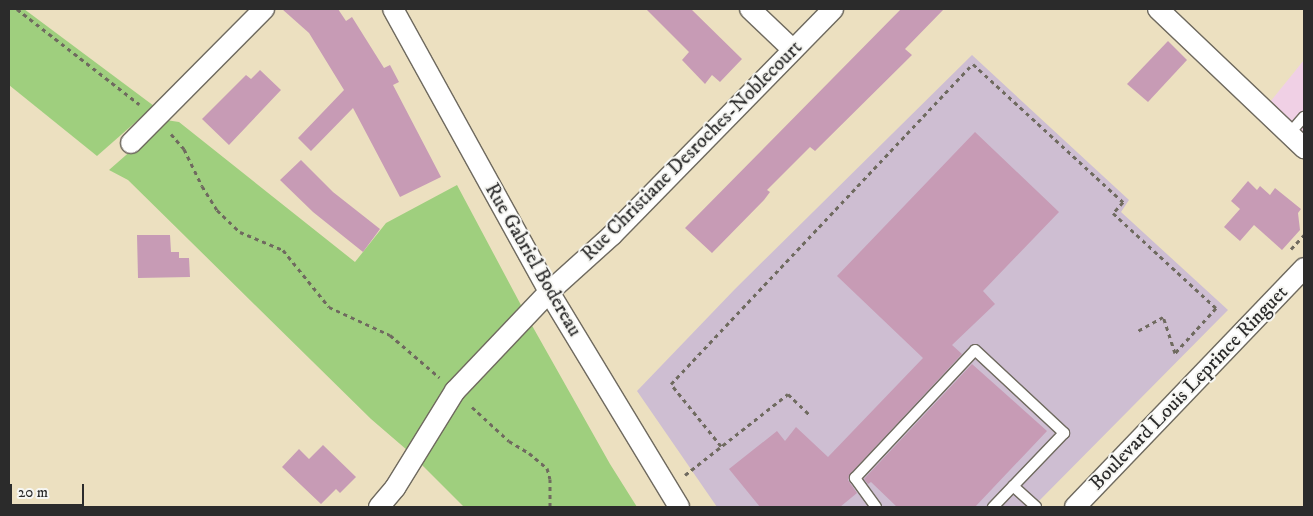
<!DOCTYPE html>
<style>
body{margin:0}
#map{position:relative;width:1313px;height:516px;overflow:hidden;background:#ece0c0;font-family:"IM FELL DW Pica",serif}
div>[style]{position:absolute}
.built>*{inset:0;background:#f0d0e5}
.industrial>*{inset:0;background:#cebed2}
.green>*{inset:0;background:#9fcf7e}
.building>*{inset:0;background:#c79bb5}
.path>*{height:3px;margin-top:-1.5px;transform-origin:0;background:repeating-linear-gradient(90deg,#6f6a5f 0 4px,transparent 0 8px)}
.roads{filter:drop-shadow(1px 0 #6f6a5f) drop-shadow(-1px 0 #6f6a5f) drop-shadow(0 1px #6f6a5f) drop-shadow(0 -1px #6f6a5f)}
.lane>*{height:10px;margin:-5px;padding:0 5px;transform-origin:5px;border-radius:5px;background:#fff}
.street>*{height:20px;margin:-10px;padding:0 10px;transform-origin:10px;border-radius:10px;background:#fff}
span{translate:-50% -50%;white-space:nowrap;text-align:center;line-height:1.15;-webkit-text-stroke:4px #f6f6f2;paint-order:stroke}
.street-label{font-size:20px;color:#2b2b2b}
.frame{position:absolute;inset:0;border:10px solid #2b2b2b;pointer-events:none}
.scale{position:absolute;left:10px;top:484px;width:74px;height:22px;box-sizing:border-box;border:2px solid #2b2b2b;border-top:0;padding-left:6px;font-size:15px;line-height:18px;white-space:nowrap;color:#2b2b2b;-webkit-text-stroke:4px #f6f6f2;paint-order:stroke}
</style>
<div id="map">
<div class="built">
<i style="clip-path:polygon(1304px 60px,1304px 137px,1270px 102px)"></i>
</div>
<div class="industrial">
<i style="clip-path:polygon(972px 55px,1129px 200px,1121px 212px,1228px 310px,1033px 507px,717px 507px,637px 391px,735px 289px)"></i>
</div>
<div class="green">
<i style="clip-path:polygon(9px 9px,24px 9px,154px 106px,97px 156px,9px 85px)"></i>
<i style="clip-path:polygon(166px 120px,179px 122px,355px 262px,386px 223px,457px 185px,522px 307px,407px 450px,371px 419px,128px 180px,109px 170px)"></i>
<i style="clip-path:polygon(530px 322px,610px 464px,637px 507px,464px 507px,421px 464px,456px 404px)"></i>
</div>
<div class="building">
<i style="clip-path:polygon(282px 9px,338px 9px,346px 21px,352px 17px,384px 68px,390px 65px,399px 82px,393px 85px,441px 177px,400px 197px,353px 108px,311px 151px,298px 138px,344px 90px,309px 33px)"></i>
<i style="clip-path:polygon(646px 9px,691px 9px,742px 59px,720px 82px,712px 75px,705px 84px,682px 60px,689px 52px)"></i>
<i style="clip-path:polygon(901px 9px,944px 9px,905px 49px,912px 55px,815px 151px,810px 147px,767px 190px,770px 192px,764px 200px,712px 253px,685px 228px)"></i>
<i style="clip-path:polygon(1168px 41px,1187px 60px,1148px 102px,1127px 84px)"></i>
<i style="clip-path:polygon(260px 70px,281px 90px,229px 145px,202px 119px,246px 75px,251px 79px)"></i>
<i style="clip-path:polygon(975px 132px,1059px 212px,983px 291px,995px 304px,952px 345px,962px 354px,850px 474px,848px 480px,857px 493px,840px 507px,760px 507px,729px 469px,777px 431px,785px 441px,796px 427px,828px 457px,923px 358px,837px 276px)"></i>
<i style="clip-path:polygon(301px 160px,333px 192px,380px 229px,363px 252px,313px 212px,280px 180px)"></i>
<i style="clip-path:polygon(1248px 181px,1257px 190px,1260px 186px,1270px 195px,1275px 188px,1301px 209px,1298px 213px,1300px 230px,1282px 250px,1254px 225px,1240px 241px,1224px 227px,1240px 209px,1231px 201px)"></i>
<i style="clip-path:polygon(137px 235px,170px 235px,171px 252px,179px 252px,179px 258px,189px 258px,190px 277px,138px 278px)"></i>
<i style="clip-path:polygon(972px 364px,1047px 431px,975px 507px,897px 507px,871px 482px,868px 484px,864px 479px)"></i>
<i style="clip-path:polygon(323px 445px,356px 477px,340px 493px,336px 489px,321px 504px,282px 467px,299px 449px,309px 459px)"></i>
</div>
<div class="path">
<i style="left:17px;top:9px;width:155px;rotate:37.9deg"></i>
<i style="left:171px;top:134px;width:20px;rotate:49deg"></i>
<i style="left:184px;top:149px;width:41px;rotate:64.1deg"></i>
<i style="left:202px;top:186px;width:28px;rotate:58deg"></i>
<i style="left:217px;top:210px;width:32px;rotate:44deg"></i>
<i style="left:240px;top:232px;width:47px;rotate:22.7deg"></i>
<i style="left:283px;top:250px;width:73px;rotate:51.1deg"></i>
<i style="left:329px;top:307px;width:67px;rotate:24.7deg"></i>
<i style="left:390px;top:335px;width:65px;rotate:40.6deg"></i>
<i style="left:1291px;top:249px;width:19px;rotate:-47deg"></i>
<i style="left:472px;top:407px;width:50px;rotate:42.6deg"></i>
<i style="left:509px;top:441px;width:23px;rotate:31deg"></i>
<i style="left:529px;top:453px;width:23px;rotate:40deg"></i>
<i style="left:547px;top:468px;width:11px;rotate:75deg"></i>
<i style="left:550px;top:479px;width:28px;rotate:90deg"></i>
<i style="left:721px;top:446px;width:80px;rotate:-128.9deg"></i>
<i style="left:671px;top:384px;width:440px;rotate:-46.7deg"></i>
<i style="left:973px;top:64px;width:204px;rotate:42.6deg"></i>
<i style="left:1123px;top:202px;width:15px;rotate:132deg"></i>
<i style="left:1113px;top:213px;width:140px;rotate:42.7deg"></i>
<i style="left:1216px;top:308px;width:61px;rotate:132.3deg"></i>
<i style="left:1175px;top:353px;width:38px;rotate:-108deg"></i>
<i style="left:1163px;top:317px;width:31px;rotate:151deg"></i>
<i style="left:685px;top:475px;width:131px;rotate:-38.2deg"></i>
<i style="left:788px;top:394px;width:29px;rotate:44deg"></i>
</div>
<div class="roads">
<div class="lane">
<i style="left:1289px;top:134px;width:23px;rotate:-49deg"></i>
<i style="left:1013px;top:486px;width:31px;rotate:42deg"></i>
<i style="left:876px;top:507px;width:36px;rotate:-126deg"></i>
<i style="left:855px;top:478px;width:175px;rotate:-46.8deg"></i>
<i style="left:975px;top:350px;width:122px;rotate:43deg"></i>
<i style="left:1064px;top:433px;width:103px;rotate:133.8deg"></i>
</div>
<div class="street">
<i style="left:393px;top:9px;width:323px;rotate:61.1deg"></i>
<i style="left:549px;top:292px;width:251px;rotate:58.8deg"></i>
<i style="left:750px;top:9px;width:59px;rotate:43.6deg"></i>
<i style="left:1158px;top:9px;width:202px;rotate:43.6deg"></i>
<i style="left:131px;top:143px;width:189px;rotate:-45.2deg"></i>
<i style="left:379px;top:507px;width:25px;rotate:-50deg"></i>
<i style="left:395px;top:488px;width:114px;rotate:-58.3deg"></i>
<i style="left:455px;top:391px;width:137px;rotate:-46.5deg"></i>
<i style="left:549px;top:292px;width:85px;rotate:-42.1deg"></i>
<i style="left:612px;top:235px;width:316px;rotate:-45.6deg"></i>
<i style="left:1075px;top:507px;width:331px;rotate:-46.2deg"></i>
</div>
</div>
<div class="street-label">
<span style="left:692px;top:151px;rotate:-45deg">Rue Christiane Desroches-Noblecourt</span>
<span style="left:533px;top:260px;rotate:60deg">Rue Gabriel Bodereau</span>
<span style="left:1189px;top:388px;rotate:-46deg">Boulevard Louis Leprince Ringuet</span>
</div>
<div class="frame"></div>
<div class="scale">20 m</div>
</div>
